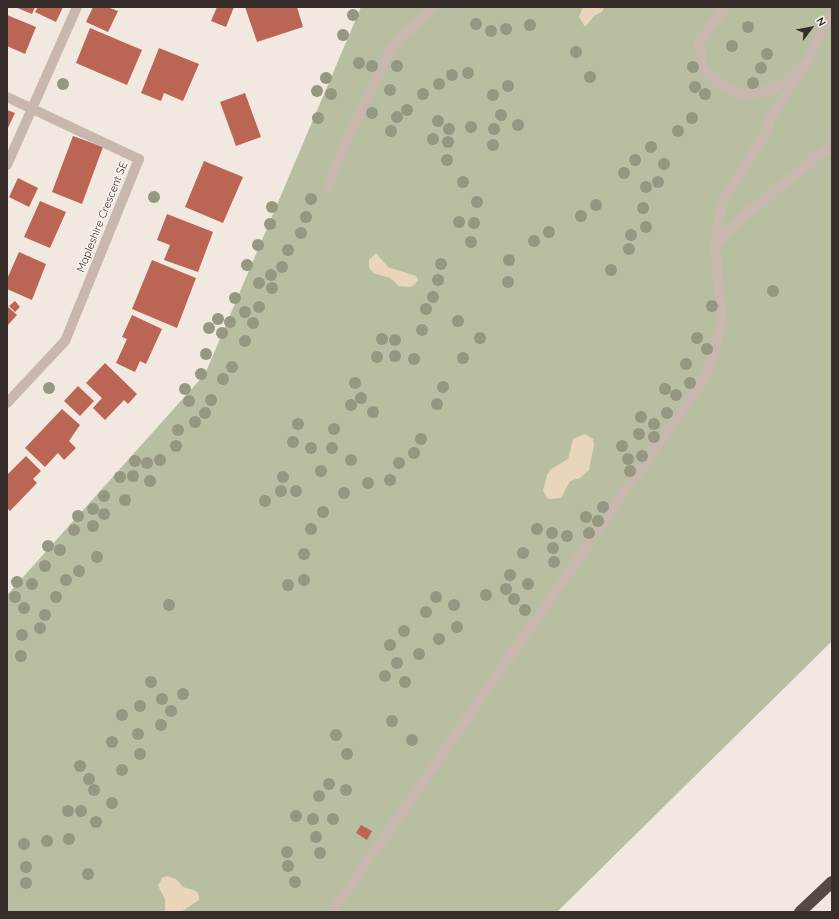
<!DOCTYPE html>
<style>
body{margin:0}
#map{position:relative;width:839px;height:919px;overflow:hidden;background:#f1e8e0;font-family:Quicksand,sans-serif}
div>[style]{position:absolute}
.green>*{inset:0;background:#b8bfa1}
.sand>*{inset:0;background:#e9d5bb}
.building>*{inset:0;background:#bb6554}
.lane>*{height:10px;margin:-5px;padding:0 5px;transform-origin:5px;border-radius:5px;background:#c8b7ad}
.street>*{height:10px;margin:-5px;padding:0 5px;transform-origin:5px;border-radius:5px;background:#c8b7ad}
.highway>*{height:12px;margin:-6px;padding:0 6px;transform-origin:6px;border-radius:6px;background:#584843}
.trees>*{width:12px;height:12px;margin:-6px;border-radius:50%;background:#959780}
span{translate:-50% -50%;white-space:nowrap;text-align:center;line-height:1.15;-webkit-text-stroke:3px #f9f2ed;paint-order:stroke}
.street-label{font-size:11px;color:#372e2b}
.frame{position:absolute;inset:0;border:8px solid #372e2b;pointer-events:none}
.north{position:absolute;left:791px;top:8px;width:40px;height:40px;-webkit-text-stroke:3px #f9f2ed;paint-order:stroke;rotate:58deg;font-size:11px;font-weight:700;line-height:16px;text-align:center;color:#372e2b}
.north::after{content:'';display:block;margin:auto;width:14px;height:18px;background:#372e2b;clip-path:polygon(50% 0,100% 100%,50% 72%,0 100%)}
</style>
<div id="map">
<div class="green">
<i style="clip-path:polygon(361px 7px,832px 7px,832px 641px,557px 912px,7px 912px,7px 595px,205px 374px)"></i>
</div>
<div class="sand">
<i style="clip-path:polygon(583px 7px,604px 7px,602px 12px,594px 16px,585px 27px,579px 17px)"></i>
<i style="clip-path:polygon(376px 253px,388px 267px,416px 276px,418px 280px,415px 284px,410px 287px,399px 286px,390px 278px,373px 273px,369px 267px,369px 260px)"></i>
<i style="clip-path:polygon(585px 434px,593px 439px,594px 445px,589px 470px,580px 478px,570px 481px,561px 498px,548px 499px,543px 491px,547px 475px,550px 470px,568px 459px,573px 439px)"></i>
<i style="clip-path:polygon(167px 876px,176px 879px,183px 887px,196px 891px,199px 895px,199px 900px,181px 912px,165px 912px,165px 899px,158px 886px,162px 878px)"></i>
</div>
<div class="building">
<i style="clip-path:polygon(15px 7px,35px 7px,32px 14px)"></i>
<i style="clip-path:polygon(38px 7px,63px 7px,56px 22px,35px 12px)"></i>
<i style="clip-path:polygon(93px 7px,107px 7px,118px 11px,108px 32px,86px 22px)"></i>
<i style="clip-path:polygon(217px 7px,234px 7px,226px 27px,211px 21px)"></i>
<i style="clip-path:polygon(245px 7px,297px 7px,303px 27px,257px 42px)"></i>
<i style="clip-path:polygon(7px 15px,36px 27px,25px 54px,7px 46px)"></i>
<i style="clip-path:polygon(90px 28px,142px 50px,127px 85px,76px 63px)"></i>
<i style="clip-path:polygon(159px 48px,199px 64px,183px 101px,164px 93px,161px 101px,141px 93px)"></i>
<i style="clip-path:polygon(245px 93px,261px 137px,236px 146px,220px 102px)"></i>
<i style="clip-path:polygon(7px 110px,15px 113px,7px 130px)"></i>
<i style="clip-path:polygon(73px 136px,103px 147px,82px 204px,52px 192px)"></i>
<i style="clip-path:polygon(204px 161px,243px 177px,223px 223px,185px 207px)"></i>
<i style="clip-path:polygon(18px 178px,38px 188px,29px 207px,9px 197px)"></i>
<i style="clip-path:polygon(40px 201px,66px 212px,50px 248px,24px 237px)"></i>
<i style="clip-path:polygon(167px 214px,213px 232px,198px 272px,164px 260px,170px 245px,157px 240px)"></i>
<i style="clip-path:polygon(19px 252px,46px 264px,32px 300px,7px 289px,7px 279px)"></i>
<i style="clip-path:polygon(152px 260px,196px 278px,177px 328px,132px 309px)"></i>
<i style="clip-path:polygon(15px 301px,20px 307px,15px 312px,9px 306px)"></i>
<i style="clip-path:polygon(7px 306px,17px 315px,7px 326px)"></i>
<i style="clip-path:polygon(132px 315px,162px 329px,146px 364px,140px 361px,135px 372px,116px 363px,127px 339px,122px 337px)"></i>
<i style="clip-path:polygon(105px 363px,137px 394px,128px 404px,124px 400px,105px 420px,93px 408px,102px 398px,86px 383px)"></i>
<i style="clip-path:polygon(78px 386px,94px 401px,80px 416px,64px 401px)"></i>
<i style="clip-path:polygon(62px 409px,80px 425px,69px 441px,76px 448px,64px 460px,58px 453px,45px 467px,25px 448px)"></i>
<i style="clip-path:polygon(26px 456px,41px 471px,33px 479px,37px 483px,10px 511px,7px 508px,7px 475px)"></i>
<i style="clip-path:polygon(361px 825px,372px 831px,367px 840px,356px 833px)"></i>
</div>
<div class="lane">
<i style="left:725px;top:7px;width:44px;rotate:126.6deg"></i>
<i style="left:699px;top:42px;width:27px;rotate:82deg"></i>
<i style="left:703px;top:69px;width:27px;rotate:39deg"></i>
<i style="left:724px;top:86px;width:22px;rotate:24deg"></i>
<i style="left:744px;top:95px;width:23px;rotate:-10deg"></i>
<i style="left:767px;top:91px;width:20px;rotate:-27deg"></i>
<i style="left:785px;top:82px;width:30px;rotate:-42deg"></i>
<i style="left:807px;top:62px;width:35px;rotate:-65deg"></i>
<i style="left:822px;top:30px;width:18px;rotate:-56deg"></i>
<i style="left:7px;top:165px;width:173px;rotate:-66.1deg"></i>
<i style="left:328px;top:187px;width:45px;rotate:-69.1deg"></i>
<i style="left:344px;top:145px;width:105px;rotate:-63.9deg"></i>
<i style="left:390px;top:51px;width:18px;rotate:-52deg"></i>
<i style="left:401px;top:37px;width:44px;rotate:-43.2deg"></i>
<i style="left:715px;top:246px;width:35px;rotate:-47deg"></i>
<i style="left:739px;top:220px;width:119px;rotate:-38.9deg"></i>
<i style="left:332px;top:912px;width:654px;rotate:-55.14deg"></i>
<i style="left:706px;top:375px;width:54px;rotate:-72.9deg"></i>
<i style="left:722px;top:323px;width:77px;rotate:-95.2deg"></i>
<i style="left:715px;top:246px;width:46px;rotate:-81.2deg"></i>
<i style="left:722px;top:201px;width:81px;rotate:-57.1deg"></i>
<i style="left:766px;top:133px;width:17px;rotate:-73deg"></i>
<i style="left:771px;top:117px;width:66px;rotate:-56.8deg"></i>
</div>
<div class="street">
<i style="left:7px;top:97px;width:146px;rotate:25.2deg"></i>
<i style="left:139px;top:159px;width:196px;rotate:112.1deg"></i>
<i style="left:65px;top:341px;width:85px;rotate:133.1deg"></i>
</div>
<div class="highway">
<i style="left:800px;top:912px;width:44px;rotate:-43.2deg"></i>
</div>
<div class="trees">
<i style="left:353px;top:15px"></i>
<i style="left:476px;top:24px"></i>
<i style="left:530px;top:25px"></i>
<i style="left:748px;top:27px"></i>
<i style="left:506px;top:29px"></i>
<i style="left:491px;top:31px"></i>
<i style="left:343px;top:35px"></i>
<i style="left:732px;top:46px"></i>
<i style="left:576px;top:52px"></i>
<i style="left:767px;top:54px"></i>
<i style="left:359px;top:63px"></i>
<i style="left:372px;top:66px"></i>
<i style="left:397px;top:66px"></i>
<i style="left:693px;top:67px"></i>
<i style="left:761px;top:68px"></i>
<i style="left:468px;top:73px"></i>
<i style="left:452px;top:75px"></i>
<i style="left:590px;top:77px"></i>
<i style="left:326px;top:78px"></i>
<i style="left:753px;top:83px"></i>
<i style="left:63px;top:84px"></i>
<i style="left:439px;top:84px"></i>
<i style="left:508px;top:86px"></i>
<i style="left:695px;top:87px"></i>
<i style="left:390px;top:90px"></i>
<i style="left:317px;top:91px"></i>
<i style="left:331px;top:94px"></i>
<i style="left:423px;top:94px"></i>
<i style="left:705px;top:94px"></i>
<i style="left:493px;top:95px"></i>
<i style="left:407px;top:110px"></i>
<i style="left:372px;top:113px"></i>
<i style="left:501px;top:115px"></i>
<i style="left:397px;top:117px"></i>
<i style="left:318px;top:118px"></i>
<i style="left:692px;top:118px"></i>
<i style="left:438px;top:121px"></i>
<i style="left:518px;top:125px"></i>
<i style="left:471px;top:127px"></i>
<i style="left:449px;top:129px"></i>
<i style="left:494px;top:129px"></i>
<i style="left:391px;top:131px"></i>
<i style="left:678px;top:131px"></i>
<i style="left:433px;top:139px"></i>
<i style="left:448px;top:142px"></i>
<i style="left:493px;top:145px"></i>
<i style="left:651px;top:147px"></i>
<i style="left:447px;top:160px"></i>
<i style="left:635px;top:160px"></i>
<i style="left:664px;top:164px"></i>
<i style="left:624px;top:173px"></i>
<i style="left:463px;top:182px"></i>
<i style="left:658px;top:182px"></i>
<i style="left:646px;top:187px"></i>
<i style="left:154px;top:197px"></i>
<i style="left:311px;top:199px"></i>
<i style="left:477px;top:202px"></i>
<i style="left:596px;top:205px"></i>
<i style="left:272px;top:207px"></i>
<i style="left:643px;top:208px"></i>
<i style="left:581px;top:216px"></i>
<i style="left:306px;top:217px"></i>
<i style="left:459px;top:222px"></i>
<i style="left:474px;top:223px"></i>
<i style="left:270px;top:224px"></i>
<i style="left:646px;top:227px"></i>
<i style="left:549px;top:232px"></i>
<i style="left:301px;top:233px"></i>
<i style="left:631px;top:235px"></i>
<i style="left:534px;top:241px"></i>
<i style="left:471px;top:242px"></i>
<i style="left:258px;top:245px"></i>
<i style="left:629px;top:249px"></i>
<i style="left:288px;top:250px"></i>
<i style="left:509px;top:260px"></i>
<i style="left:441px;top:264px"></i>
<i style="left:247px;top:265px"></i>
<i style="left:282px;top:267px"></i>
<i style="left:611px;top:270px"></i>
<i style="left:271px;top:275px"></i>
<i style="left:438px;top:280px"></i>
<i style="left:508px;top:282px"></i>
<i style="left:259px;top:283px"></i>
<i style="left:272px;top:288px"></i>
<i style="left:773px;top:291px"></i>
<i style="left:433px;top:297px"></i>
<i style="left:235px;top:298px"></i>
<i style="left:712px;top:306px"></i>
<i style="left:259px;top:307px"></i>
<i style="left:426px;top:309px"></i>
<i style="left:245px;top:312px"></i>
<i style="left:218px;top:319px"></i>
<i style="left:458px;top:321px"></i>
<i style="left:230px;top:322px"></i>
<i style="left:253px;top:323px"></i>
<i style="left:209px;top:328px"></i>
<i style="left:422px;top:330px"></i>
<i style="left:222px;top:333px"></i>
<i style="left:480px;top:338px"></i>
<i style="left:697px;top:338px"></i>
<i style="left:382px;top:339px"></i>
<i style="left:395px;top:340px"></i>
<i style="left:245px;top:341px"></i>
<i style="left:707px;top:349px"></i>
<i style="left:206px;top:354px"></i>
<i style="left:395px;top:356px"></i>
<i style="left:377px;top:357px"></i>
<i style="left:463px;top:358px"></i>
<i style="left:414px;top:359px"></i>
<i style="left:686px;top:364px"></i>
<i style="left:232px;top:367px"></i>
<i style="left:201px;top:374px"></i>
<i style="left:223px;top:379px"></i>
<i style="left:355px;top:383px"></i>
<i style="left:690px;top:383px"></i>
<i style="left:443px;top:387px"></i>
<i style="left:49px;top:388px"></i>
<i style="left:185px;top:389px"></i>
<i style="left:665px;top:389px"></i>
<i style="left:676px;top:395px"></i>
<i style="left:361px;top:398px"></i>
<i style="left:211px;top:400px"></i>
<i style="left:189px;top:401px"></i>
<i style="left:437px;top:404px"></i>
<i style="left:351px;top:405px"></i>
<i style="left:373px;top:412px"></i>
<i style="left:205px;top:413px"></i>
<i style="left:667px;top:413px"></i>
<i style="left:641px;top:417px"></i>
<i style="left:195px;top:422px"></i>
<i style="left:298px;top:424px"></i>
<i style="left:654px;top:424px"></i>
<i style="left:334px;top:429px"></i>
<i style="left:178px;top:430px"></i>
<i style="left:639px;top:434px"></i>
<i style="left:654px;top:437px"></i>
<i style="left:421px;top:439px"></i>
<i style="left:293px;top:442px"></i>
<i style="left:176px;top:446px"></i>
<i style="left:622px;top:446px"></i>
<i style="left:311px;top:448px"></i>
<i style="left:332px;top:448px"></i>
<i style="left:414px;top:453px"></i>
<i style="left:642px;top:456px"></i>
<i style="left:628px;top:459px"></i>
<i style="left:160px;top:460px"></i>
<i style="left:351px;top:460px"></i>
<i style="left:135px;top:461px"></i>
<i style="left:147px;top:463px"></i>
<i style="left:399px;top:463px"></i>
<i style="left:321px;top:471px"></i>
<i style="left:630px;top:471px"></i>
<i style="left:133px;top:476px"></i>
<i style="left:120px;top:477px"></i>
<i style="left:283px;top:477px"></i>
<i style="left:390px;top:480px"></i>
<i style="left:150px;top:481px"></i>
<i style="left:368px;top:483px"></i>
<i style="left:281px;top:491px"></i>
<i style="left:296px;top:491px"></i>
<i style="left:344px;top:493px"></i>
<i style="left:104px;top:496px"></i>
<i style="left:125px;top:500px"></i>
<i style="left:265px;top:501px"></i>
<i style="left:603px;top:507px"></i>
<i style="left:93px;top:509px"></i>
<i style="left:323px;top:512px"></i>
<i style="left:104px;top:514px"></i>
<i style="left:78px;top:516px"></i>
<i style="left:586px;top:517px"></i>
<i style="left:598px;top:521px"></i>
<i style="left:93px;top:526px"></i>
<i style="left:311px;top:529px"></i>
<i style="left:537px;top:529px"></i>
<i style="left:74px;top:530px"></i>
<i style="left:552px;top:533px"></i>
<i style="left:589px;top:533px"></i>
<i style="left:567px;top:536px"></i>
<i style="left:48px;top:546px"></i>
<i style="left:553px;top:548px"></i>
<i style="left:60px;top:550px"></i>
<i style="left:523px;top:553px"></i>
<i style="left:304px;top:554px"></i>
<i style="left:97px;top:557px"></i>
<i style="left:554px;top:562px"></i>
<i style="left:45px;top:566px"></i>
<i style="left:79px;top:571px"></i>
<i style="left:510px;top:575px"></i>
<i style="left:66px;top:580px"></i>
<i style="left:304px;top:580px"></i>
<i style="left:17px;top:582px"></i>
<i style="left:32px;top:584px"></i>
<i style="left:528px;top:584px"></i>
<i style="left:288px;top:585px"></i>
<i style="left:506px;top:589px"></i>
<i style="left:486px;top:595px"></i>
<i style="left:15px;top:597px"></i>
<i style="left:56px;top:597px"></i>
<i style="left:436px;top:597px"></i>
<i style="left:514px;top:599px"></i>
<i style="left:169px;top:605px"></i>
<i style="left:454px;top:605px"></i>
<i style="left:24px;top:608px"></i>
<i style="left:525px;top:610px"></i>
<i style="left:426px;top:612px"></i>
<i style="left:45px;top:615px"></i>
<i style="left:457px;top:627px"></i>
<i style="left:40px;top:628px"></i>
<i style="left:404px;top:631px"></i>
<i style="left:22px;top:635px"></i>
<i style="left:439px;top:639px"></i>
<i style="left:390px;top:645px"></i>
<i style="left:419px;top:654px"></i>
<i style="left:21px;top:656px"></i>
<i style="left:397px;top:663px"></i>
<i style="left:385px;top:676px"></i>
<i style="left:151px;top:682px"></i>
<i style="left:405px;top:682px"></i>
<i style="left:183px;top:694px"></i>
<i style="left:162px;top:699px"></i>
<i style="left:140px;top:706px"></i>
<i style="left:171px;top:711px"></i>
<i style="left:122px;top:715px"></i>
<i style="left:392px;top:721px"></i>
<i style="left:161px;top:725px"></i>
<i style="left:138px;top:734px"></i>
<i style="left:336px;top:735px"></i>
<i style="left:412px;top:740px"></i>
<i style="left:112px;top:742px"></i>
<i style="left:140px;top:754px"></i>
<i style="left:347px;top:754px"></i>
<i style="left:80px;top:766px"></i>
<i style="left:122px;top:770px"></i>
<i style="left:89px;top:779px"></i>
<i style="left:329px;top:784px"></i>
<i style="left:94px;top:790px"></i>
<i style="left:346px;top:790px"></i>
<i style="left:319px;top:796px"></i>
<i style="left:112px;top:803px"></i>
<i style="left:68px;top:811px"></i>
<i style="left:81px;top:811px"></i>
<i style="left:296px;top:816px"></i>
<i style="left:313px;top:819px"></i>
<i style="left:333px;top:819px"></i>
<i style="left:96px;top:822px"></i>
<i style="left:316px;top:837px"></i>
<i style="left:69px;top:839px"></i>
<i style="left:47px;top:841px"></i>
<i style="left:24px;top:844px"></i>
<i style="left:287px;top:852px"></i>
<i style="left:320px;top:853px"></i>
<i style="left:288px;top:866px"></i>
<i style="left:26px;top:867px"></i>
<i style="left:88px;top:874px"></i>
<i style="left:295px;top:882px"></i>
<i style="left:26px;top:883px"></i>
</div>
<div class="street-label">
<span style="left:102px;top:217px;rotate:-68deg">Mapleshire Crescent SE</span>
</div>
<div class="frame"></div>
<div class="north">N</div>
</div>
